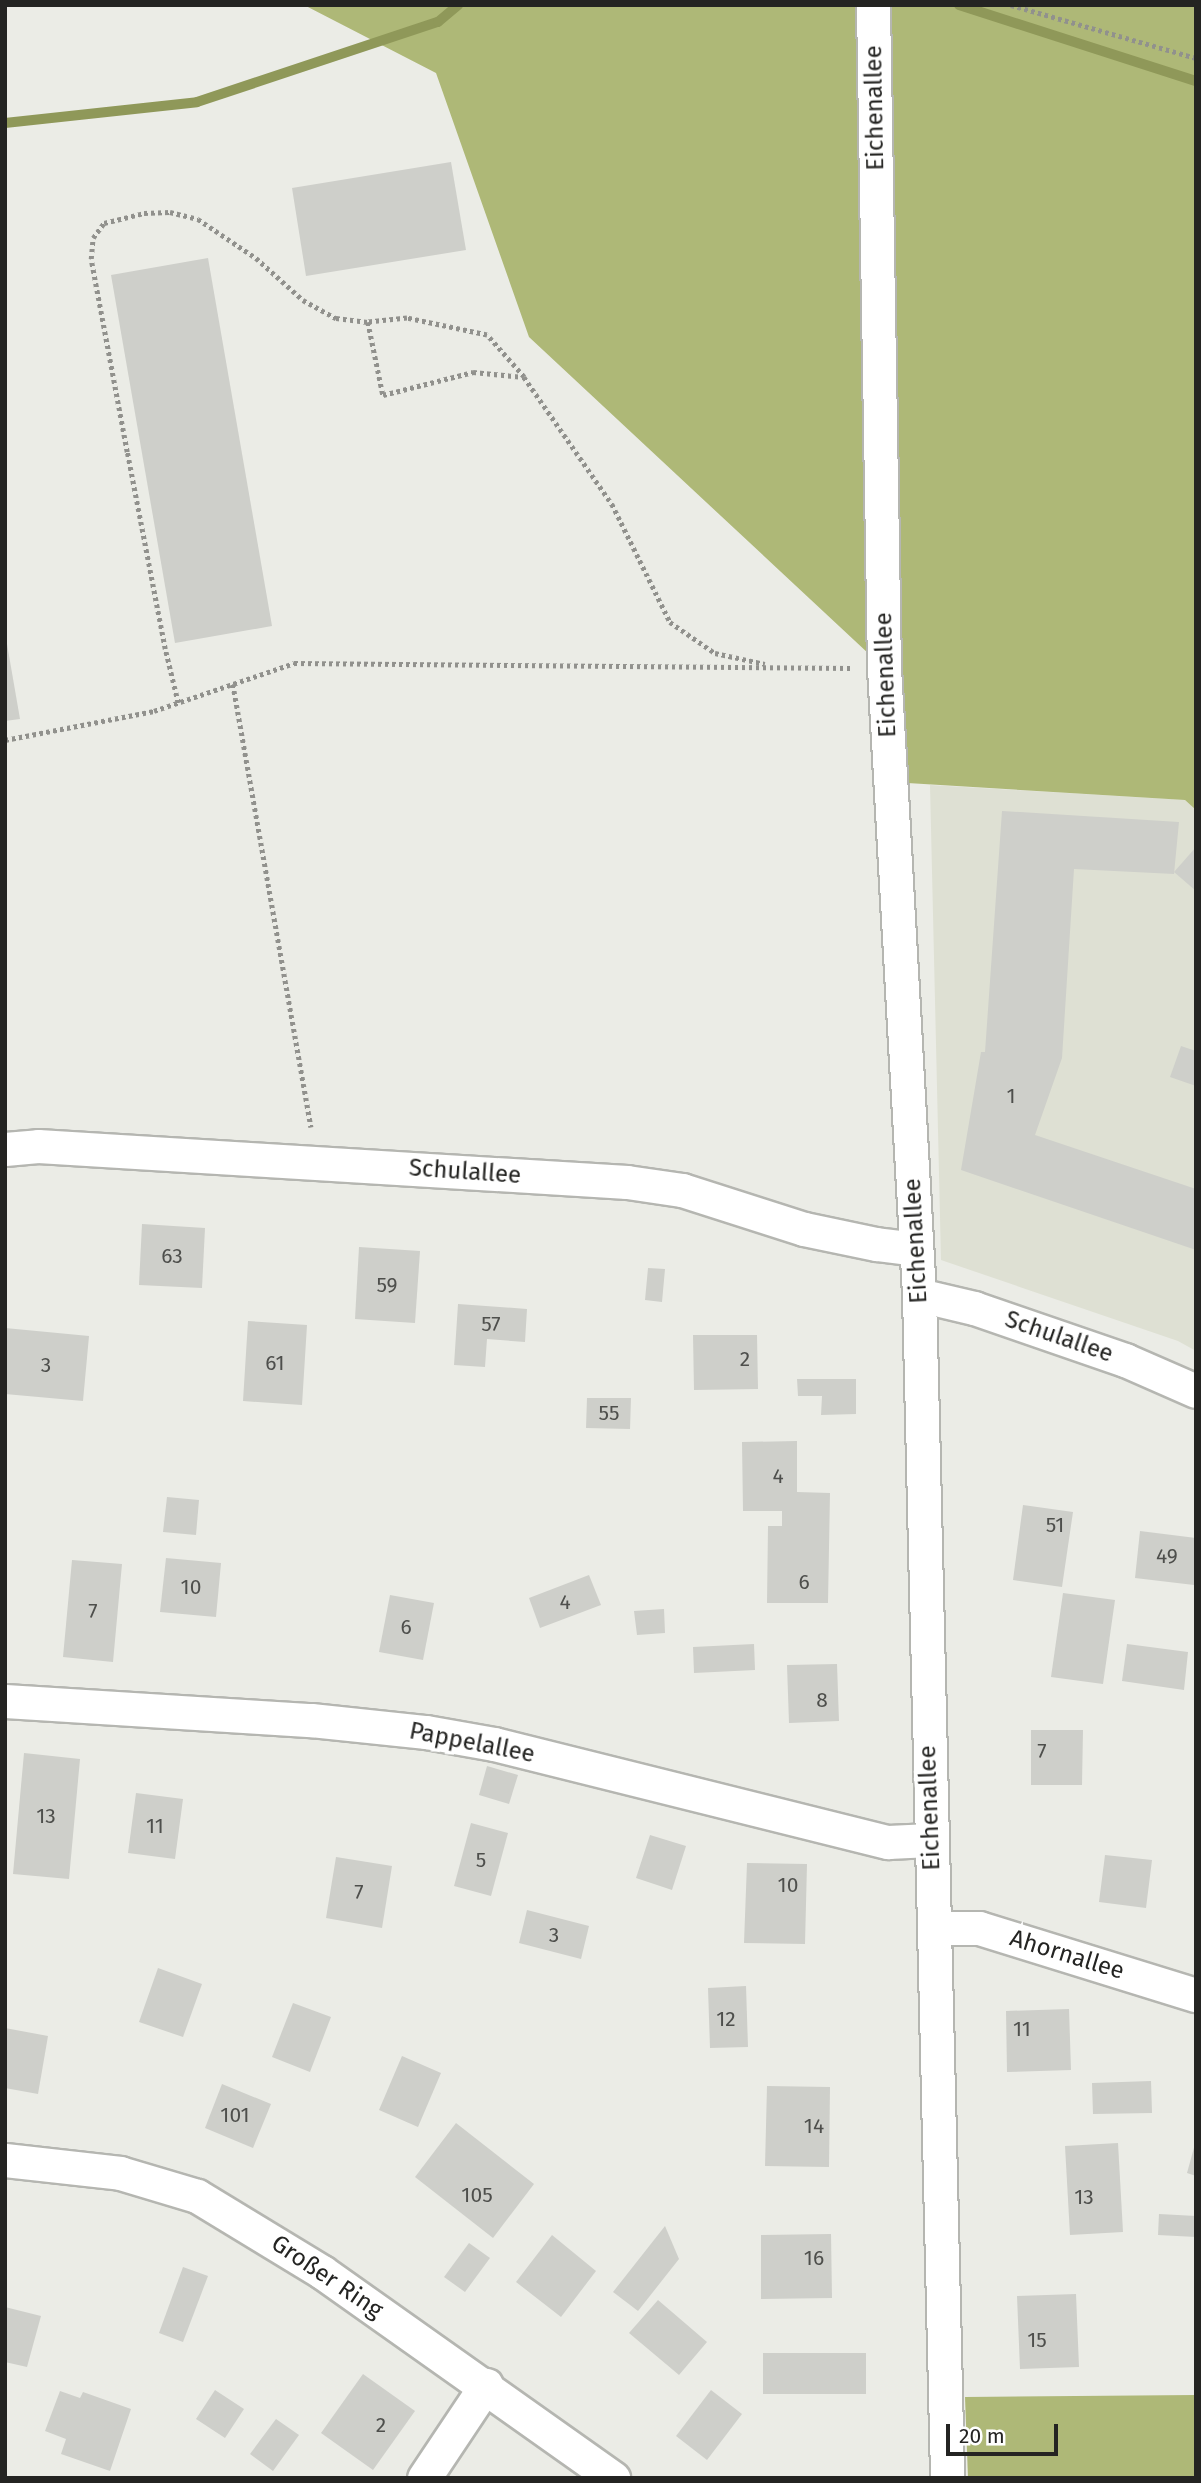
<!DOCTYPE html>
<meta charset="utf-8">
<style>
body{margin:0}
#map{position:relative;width:1201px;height:2483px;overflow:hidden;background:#ebece6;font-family:"Fira Sans",sans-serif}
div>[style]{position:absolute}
.built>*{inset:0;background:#dee0d3}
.forest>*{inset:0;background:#aeb877}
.stream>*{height:10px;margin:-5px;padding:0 5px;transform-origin:5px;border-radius:5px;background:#8f9859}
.building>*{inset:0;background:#cecfca}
.path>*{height:4.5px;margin-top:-2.25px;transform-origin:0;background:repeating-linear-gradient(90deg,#91918d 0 3.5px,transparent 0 7px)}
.roads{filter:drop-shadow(2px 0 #b5b6b1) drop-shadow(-2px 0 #b5b6b1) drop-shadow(0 2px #b5b6b1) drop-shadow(0 -2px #b5b6b1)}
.street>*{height:33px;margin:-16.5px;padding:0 16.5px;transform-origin:16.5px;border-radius:16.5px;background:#fff}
span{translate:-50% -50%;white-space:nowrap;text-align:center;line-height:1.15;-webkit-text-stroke:7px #fff;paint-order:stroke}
.number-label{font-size:21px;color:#4e4f4c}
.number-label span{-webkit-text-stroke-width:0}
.street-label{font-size:24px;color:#242422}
.frame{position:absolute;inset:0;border:7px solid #242422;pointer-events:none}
.scale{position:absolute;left:946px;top:2424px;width:112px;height:32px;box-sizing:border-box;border:4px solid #242422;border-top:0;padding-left:9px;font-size:21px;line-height:24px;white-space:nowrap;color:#242422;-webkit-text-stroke:5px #fff;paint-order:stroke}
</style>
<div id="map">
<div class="built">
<i style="clip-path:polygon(930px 785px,1185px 800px,1196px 810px,1196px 1351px,1178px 1341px,941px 1260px)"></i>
</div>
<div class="forest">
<i style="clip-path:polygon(304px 5px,1196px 5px,1196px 810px,1185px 800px,891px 782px,884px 668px,529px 337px,436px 73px)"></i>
<i style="clip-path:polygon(1196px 2395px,1196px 2478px,968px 2478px,965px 2397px)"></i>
</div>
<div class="stream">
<i style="left:959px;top:5px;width:249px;rotate:17.8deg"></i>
<i style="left:5px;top:123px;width:193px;rotate:-6.2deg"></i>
<i style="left:197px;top:102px;width:254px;rotate:-18.4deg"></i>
<i style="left:438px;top:22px;width:26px;rotate:-40deg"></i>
</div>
<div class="building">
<i style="clip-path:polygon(451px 162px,466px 250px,306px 276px,292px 188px)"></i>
<i style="clip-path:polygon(208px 258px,272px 626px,175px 643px,111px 275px)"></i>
<i style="clip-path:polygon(7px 644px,20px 719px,5px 721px,5px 645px)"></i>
<i style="clip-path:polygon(1002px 811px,1179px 822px,1174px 874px,1074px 869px,1062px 1058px,1035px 1135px,1196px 1189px,1196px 1250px,961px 1170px,981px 1052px,985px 1052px)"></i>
<i style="clip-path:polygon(1196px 847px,1196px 891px,1174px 872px)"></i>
<i style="clip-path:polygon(1181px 1046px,1196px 1051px,1196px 1086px,1170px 1077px)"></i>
<i style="clip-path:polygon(142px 1224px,205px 1228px,202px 1288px,139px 1285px)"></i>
<i style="clip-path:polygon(359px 1247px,420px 1251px,415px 1323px,355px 1319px)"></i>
<i style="clip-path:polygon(648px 1268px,665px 1269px,662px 1302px,645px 1300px)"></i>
<i style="clip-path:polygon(458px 1304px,527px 1309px,525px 1342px,487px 1339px,485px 1367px,454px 1365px)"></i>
<i style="clip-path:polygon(248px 1321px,307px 1325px,302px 1405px,243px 1401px)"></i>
<i style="clip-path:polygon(5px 1328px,89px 1336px,83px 1401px,5px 1394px)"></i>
<i style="clip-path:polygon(693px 1335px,757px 1335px,758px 1389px,694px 1390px)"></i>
<i style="clip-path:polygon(797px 1379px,856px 1379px,856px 1414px,821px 1415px,822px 1396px,798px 1396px)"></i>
<i style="clip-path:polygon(587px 1398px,631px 1398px,630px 1429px,586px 1428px)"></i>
<i style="clip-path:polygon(797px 1441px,797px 1492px,830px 1493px,828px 1603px,767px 1603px,768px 1526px,782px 1526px,782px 1511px,743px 1511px,742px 1442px)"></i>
<i style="clip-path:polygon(167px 1497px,199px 1500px,196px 1535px,163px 1532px)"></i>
<i style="clip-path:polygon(1023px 1505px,1073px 1512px,1062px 1587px,1013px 1580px)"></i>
<i style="clip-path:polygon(1140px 1531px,1196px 1538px,1194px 1585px,1135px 1578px)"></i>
<i style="clip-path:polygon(166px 1558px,221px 1563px,216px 1617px,160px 1612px)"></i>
<i style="clip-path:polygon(72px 1560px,122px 1564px,113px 1662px,63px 1657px)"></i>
<i style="clip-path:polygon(589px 1575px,601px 1605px,540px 1628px,529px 1598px)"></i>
<i style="clip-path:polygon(1063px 1593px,1115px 1600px,1103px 1684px,1051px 1677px)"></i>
<i style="clip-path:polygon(390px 1595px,434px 1603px,423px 1660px,379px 1652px)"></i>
<i style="clip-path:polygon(664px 1609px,665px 1633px,637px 1635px,634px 1611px)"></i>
<i style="clip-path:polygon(754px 1644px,755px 1670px,694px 1673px,693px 1647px)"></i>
<i style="clip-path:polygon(1127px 1644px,1188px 1652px,1184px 1690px,1122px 1681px)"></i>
<i style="clip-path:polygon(837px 1664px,839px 1721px,789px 1723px,787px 1665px)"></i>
<i style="clip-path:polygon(1031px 1730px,1083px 1730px,1082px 1785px,1031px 1785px)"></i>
<i style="clip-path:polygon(24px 1753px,80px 1759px,69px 1879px,13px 1874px)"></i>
<i style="clip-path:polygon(487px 1766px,518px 1775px,509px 1804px,479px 1795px)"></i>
<i style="clip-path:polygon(136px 1793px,183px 1799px,175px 1859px,128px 1853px)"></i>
<i style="clip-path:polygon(471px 1823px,508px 1833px,491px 1896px,454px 1886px)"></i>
<i style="clip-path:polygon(650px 1835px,686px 1846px,672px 1890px,636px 1878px)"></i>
<i style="clip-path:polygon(1105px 1855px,1152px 1860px,1146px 1908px,1099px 1902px)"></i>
<i style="clip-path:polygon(336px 1857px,392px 1866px,382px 1928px,326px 1918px)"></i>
<i style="clip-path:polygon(747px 1863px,807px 1864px,805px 1944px,744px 1943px)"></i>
<i style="clip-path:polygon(527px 1910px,589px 1926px,581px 1959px,519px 1943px)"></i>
<i style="clip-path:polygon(158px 1968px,202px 1984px,183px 2037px,139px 2022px)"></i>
<i style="clip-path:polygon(746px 1986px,748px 2047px,710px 2048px,708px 1988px)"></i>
<i style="clip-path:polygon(293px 2003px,331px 2017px,310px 2072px,272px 2057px)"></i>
<i style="clip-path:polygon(1069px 2009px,1071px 2070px,1007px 2072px,1006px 2011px)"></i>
<i style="clip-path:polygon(5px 2028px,48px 2036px,38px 2094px,5px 2088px)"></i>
<i style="clip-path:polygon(402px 2056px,441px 2073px,418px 2127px,379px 2110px)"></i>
<i style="clip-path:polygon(1151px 2081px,1152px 2113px,1093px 2114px,1092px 2083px)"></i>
<i style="clip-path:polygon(222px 2084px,271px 2104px,253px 2148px,205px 2128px)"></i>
<i style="clip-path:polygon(767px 2086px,830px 2087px,829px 2167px,765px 2166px)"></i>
<i style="clip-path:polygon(456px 2123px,534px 2184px,493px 2238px,415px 2177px)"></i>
<i style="clip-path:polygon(1118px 2143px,1123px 2232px,1070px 2235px,1065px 2146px)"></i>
<i style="clip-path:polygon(1195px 2144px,1196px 2144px,1196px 2176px,1187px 2173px)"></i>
<i style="clip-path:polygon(1159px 2214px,1196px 2216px,1196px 2237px,1158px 2235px)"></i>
<i style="clip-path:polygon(665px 2226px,679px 2259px,638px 2311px,613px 2292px)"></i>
<i style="clip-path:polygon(831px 2234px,832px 2298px,761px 2299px,761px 2235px)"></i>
<i style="clip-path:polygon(552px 2235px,596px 2271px,561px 2317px,516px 2282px)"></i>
<i style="clip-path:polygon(469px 2243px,490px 2258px,465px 2292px,444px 2277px)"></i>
<i style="clip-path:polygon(183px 2267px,208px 2276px,183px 2342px,159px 2333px)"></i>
<i style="clip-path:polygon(1076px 2294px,1079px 2367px,1020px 2369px,1017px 2296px)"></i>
<i style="clip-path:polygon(658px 2300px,707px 2342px,679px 2375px,629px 2333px)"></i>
<i style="clip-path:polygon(5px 2307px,41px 2316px,27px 2367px,5px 2362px)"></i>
<i style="clip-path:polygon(763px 2353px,866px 2353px,866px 2394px,763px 2394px)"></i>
<i style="clip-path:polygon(363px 2374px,415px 2411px,373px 2470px,321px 2433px)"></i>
<i style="clip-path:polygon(215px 2390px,244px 2409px,225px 2438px,196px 2419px)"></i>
<i style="clip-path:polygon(711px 2390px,742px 2414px,707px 2460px,676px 2436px)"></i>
<i style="clip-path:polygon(60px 2391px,80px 2398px,83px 2392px,131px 2409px,110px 2471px,61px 2454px,66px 2439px,45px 2431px)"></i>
<i style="clip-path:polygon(276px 2419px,299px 2435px,273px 2471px,250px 2454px)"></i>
</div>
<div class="path">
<i style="left:1011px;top:5px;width:192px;rotate:16deg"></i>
<i style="left:524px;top:377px;width:56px;rotate:-131.4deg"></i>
<i style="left:487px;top:335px;width:82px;rotate:-168deg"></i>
<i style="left:407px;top:318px;width:39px;rotate:174deg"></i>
<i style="left:368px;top:322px;width:75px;rotate:78.4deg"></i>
<i style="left:383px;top:395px;width:93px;rotate:-14.3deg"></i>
<i style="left:473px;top:372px;width:51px;rotate:5.6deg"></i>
<i style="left:524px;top:377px;width:155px;rotate:55.3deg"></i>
<i style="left:612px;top:504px;width:131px;rotate:63.8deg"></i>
<i style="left:670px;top:622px;width:55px;rotate:34.6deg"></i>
<i style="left:715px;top:653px;width:51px;rotate:12.4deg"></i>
<i style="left:233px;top:684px;width:450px;rotate:80deg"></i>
<i style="left:178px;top:703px;width:56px;rotate:-103.5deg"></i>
<i style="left:165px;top:649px;width:201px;rotate:-100.9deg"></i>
<i style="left:127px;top:452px;width:196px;rotate:-100.6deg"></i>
<i style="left:91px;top:259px;width:21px;rotate:-85deg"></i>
<i style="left:93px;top:238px;width:19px;rotate:-54deg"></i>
<i style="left:104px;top:223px;width:41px;rotate:-14deg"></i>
<i style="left:144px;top:213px;width:26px;rotate:-2deg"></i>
<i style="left:170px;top:212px;width:29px;rotate:14deg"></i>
<i style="left:198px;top:219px;width:70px;rotate:33.9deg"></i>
<i style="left:256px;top:258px;width:63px;rotate:41.8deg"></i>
<i style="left:303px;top:300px;width:38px;rotate:29deg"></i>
<i style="left:336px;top:318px;width:32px;rotate:7deg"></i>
<i style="left:5px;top:740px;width:152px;rotate:-11deg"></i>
<i style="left:154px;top:711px;width:148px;rotate:-18.9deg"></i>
<i style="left:294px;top:663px;width:557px;rotate:0.51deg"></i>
</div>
<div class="roads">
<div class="street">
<i style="left:873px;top:5px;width:663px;rotate:89.05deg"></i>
<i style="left:884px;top:668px;width:628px;rotate:86.8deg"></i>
<i style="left:919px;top:1295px;width:1183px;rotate:88.64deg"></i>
<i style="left:5px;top:1149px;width:33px;rotate:-5deg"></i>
<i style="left:38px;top:1146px;width:590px;rotate:3.5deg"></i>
<i style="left:627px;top:1182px;width:56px;rotate:8.3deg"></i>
<i style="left:682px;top:1190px;width:128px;rotate:17.7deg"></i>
<i style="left:804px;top:1229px;width:74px;rotate:11.8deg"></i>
<i style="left:876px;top:1244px;width:40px;rotate:7.1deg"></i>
<i style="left:919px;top:1295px;width:57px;rotate:13.3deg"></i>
<i style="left:974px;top:1308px;width:160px;rotate:19deg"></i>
<i style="left:1125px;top:1360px;width:77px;rotate:23.6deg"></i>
<i style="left:5px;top:1701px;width:307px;rotate:3.6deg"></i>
<i style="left:311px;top:1720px;width:116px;rotate:6deg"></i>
<i style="left:426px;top:1732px;width:69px;rotate:10deg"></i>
<i style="left:494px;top:1744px;width:406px;rotate:14deg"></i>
<i style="left:888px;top:1842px;width:42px;rotate:-2.7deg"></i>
<i style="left:936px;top:1928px;width:43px"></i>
<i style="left:979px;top:1928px;width:227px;rotate:17.2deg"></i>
<i style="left:5px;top:2160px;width:116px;rotate:6.4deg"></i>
<i style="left:120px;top:2173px;width:80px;rotate:16.6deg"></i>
<i style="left:197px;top:2196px;width:146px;rotate:31.3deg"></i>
<i style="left:322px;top:2272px;width:357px;rotate:35.3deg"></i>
<i style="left:424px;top:2478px;width:112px;rotate:-56.3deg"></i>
</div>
</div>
<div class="number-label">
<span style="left:1011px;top:1096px">1</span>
<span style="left:172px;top:1256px">63</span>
<span style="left:387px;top:1285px">59</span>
<span style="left:491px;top:1324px">57</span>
<span style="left:745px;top:1359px">2</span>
<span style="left:275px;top:1363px">61</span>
<span style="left:46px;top:1365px">3</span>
<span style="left:609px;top:1413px">55</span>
<span style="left:778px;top:1476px">4</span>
<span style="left:1055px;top:1525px">51</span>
<span style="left:1167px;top:1556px">49</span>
<span style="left:804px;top:1582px">6</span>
<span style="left:191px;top:1587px">10</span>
<span style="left:565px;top:1602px">4</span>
<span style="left:93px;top:1611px">7</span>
<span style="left:406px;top:1627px">6</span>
<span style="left:822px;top:1700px">8</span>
<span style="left:1042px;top:1751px">7</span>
<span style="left:46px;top:1816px">13</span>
<span style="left:155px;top:1826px">11</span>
<span style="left:481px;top:1860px">5</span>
<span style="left:788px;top:1885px">10</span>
<span style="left:359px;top:1892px">7</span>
<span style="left:554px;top:1935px">3</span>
<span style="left:726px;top:2019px">12</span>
<span style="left:1022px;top:2029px">11</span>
<span style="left:235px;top:2115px">101</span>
<span style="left:814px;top:2126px">14</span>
<span style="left:477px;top:2195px">105</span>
<span style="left:1084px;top:2197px">13</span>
<span style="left:814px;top:2258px">16</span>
<span style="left:1037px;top:2340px">15</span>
<span style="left:381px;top:2425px">2</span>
</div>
<div class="street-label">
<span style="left:875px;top:108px;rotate:-91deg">Eichenallee</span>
<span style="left:886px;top:675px;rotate:-92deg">Eichenallee</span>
<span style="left:465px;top:1172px;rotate:4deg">Schulallee</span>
<span style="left:916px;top:1241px;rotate:-93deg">Eichenallee</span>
<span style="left:1059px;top:1337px;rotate:19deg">Schulallee</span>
<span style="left:472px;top:1743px;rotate:11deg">Pappelallee</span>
<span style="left:930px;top:1808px;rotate:-92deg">Eichenallee</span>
<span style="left:1067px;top:1955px;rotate:17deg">Ahornallee</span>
<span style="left:327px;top:2277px;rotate:34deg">Großer Ring</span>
</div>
<div class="frame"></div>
<div class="scale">20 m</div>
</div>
